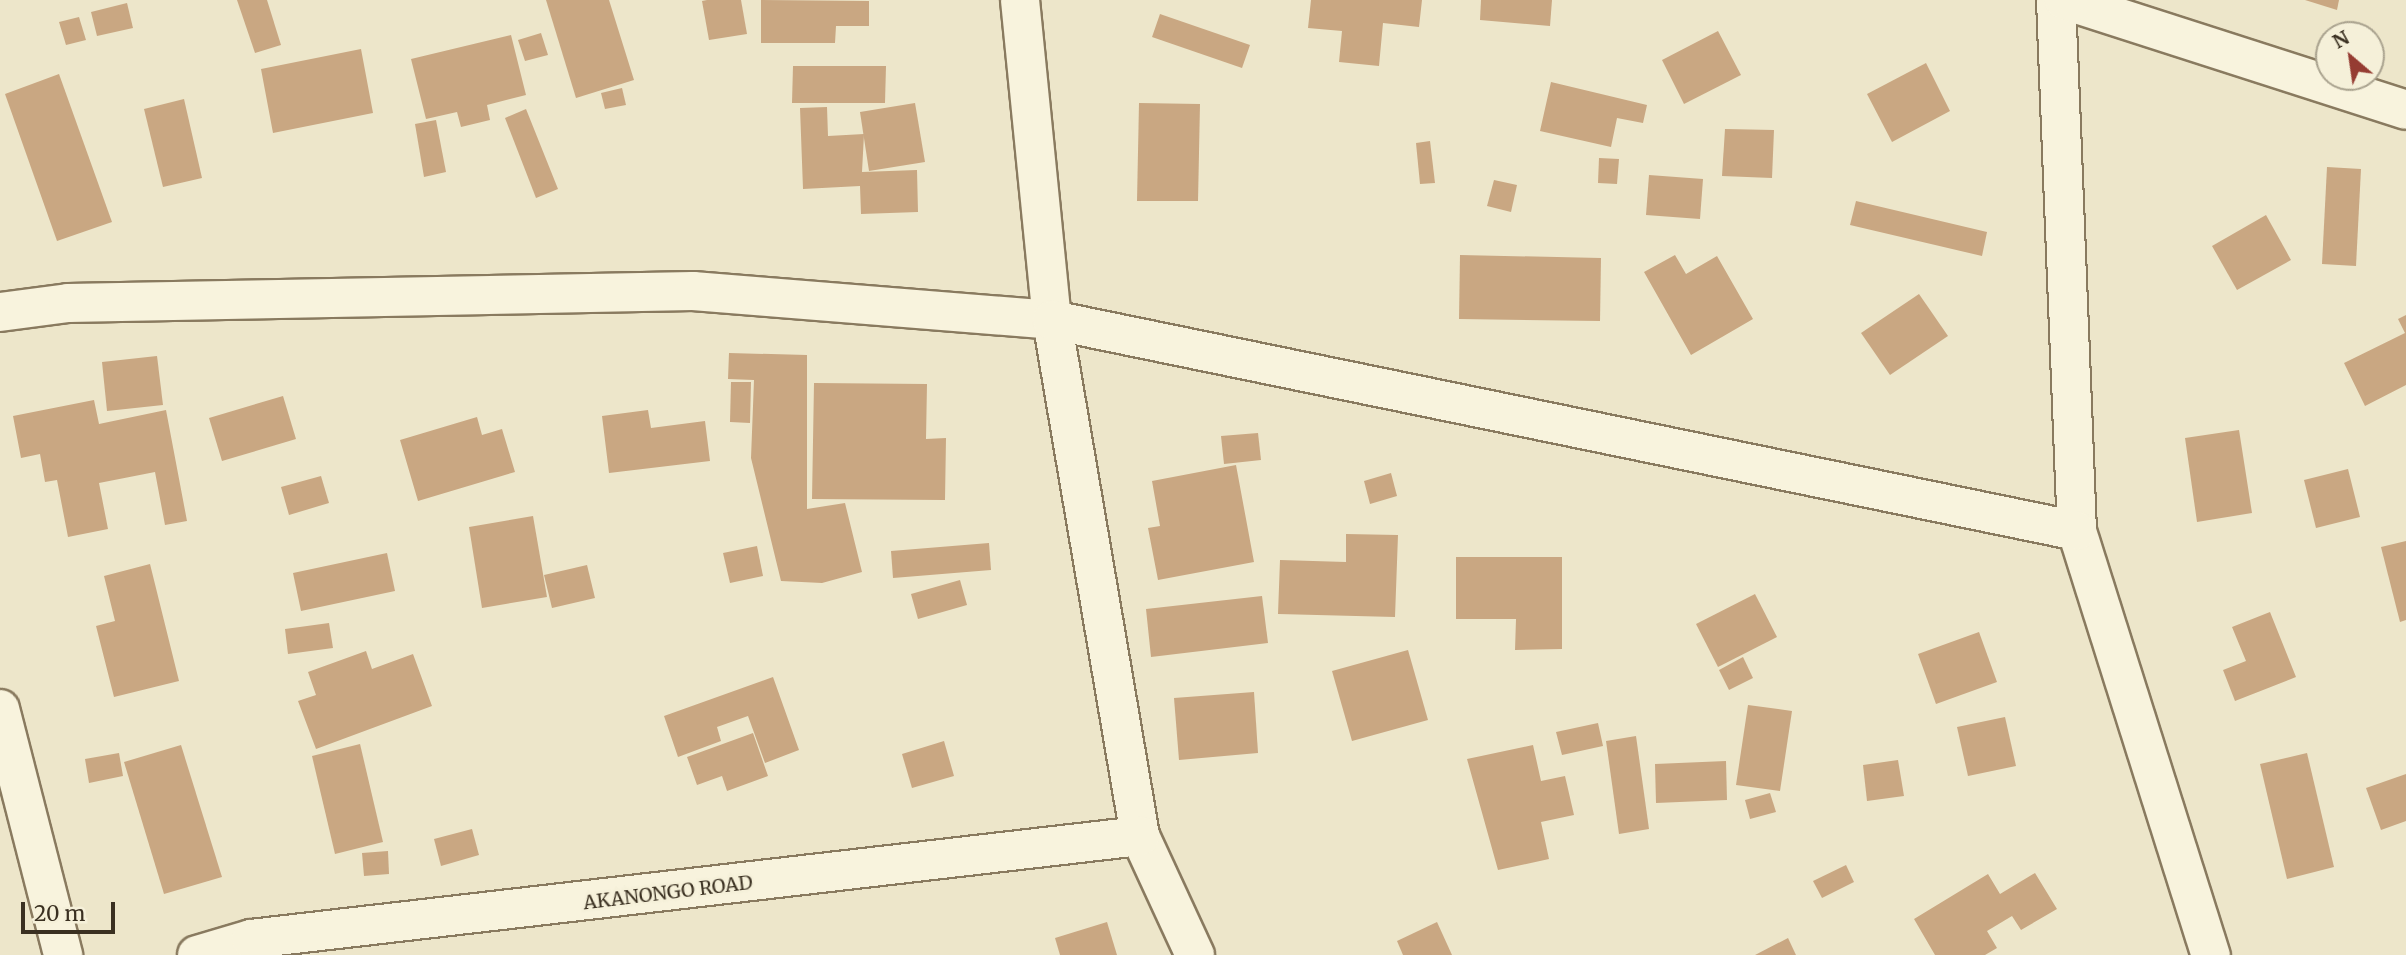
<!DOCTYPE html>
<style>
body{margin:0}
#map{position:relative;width:2406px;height:955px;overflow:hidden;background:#ede6ca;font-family:Merriweather,serif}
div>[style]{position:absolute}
.building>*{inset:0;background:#c9a782}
.roads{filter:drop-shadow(2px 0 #897a5f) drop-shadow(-2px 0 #897a5f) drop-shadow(0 2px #897a5f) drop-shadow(0 -2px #897a5f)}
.minor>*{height:38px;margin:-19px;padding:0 19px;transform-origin:19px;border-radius:19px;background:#f8f3dd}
span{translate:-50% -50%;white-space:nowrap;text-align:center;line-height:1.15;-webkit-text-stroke:5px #f5f0d9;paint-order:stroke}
.street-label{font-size:19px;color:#3a3021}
.north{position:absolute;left:2315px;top:21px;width:70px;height:70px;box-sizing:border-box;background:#f5f0d9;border:2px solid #aaa38f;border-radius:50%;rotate:331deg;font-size:19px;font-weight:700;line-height:28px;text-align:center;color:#3a3021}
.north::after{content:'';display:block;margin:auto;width:24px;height:32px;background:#953c32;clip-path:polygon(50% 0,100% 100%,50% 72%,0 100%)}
.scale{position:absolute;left:21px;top:902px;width:94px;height:32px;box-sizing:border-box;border:4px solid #3a3021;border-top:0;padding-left:9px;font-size:21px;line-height:24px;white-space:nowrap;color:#3a3021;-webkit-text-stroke:5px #f5f0d9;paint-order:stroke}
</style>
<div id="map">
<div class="building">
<i style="clip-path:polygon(237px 0,267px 0,281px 45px,255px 53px)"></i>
<i style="clip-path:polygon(546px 0,609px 0,634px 80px,576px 98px)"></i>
<i style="clip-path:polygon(707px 0,741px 0,747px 34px,709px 40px,702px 1px)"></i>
<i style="clip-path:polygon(761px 0,869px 1px,869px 26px,836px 26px,835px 43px,761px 43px)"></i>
<i style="clip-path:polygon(1311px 0,1422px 0,1419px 27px,1383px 23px,1379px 66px,1339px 62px,1342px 31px,1308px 28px)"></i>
<i style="clip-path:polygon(1481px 0,1552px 0,1550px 26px,1480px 20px)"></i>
<i style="clip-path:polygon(2305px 0,2339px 0,2337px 10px)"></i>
<i style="clip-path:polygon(127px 3px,133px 28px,97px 36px,91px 12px)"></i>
<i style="clip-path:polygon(1160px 14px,1250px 45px,1242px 68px,1152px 37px)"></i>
<i style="clip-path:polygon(79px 17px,86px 40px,66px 45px,59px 22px)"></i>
<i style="clip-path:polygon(1718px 31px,1741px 75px,1684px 104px,1662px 60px)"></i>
<i style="clip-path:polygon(541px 33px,548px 55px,525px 61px,518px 40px)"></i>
<i style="clip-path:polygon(511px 35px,526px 95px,487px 105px,490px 120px,461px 127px,457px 112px,426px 119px,411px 59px)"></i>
<i style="clip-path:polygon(361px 49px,373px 113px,273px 133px,261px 69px)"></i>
<i style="clip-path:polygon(1926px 63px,1950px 111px,1892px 142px,1867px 94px)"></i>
<i style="clip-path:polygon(793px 66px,886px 66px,885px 103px,792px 103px)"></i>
<i style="clip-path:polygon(59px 74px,112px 222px,57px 241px,5px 94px)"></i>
<i style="clip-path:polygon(1551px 82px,1647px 105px,1643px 123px,1617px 118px,1611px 147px,1540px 131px)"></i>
<i style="clip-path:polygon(622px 88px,626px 105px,605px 109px,601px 93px)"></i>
<i style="clip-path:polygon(184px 99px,202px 178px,163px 187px,144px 109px)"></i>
<i style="clip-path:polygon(915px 103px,925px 162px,869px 171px,860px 112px)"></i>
<i style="clip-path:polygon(1139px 103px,1200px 104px,1198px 201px,1137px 201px)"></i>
<i style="clip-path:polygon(827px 107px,828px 136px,864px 134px,862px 172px,917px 170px,918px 212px,861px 214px,860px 186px,803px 189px,800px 108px)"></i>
<i style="clip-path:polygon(526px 109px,558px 189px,536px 198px,505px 118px)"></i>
<i style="clip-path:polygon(436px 120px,446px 172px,424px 177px,415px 124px)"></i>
<i style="clip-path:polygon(1725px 129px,1774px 130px,1772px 178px,1722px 176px)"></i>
<i style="clip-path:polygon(1430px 141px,1435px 183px,1420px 184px,1416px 143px)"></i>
<i style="clip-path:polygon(1599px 158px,1619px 159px,1617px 184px,1598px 183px)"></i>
<i style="clip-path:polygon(2327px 167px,2361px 169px,2356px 266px,2322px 264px)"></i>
<i style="clip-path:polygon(1649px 175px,1703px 179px,1700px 219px,1646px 215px)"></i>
<i style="clip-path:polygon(1494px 180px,1517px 185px,1511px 212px,1487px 206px)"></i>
<i style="clip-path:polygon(1856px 201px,1987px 232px,1982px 256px,1850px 225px)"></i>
<i style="clip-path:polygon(2266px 215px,2291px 260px,2237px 290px,2212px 246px)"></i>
<i style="clip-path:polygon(1460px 255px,1601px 258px,1600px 321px,1459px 319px)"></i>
<i style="clip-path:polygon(1675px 255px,1686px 274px,1717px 256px,1753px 319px,1691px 355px,1644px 272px)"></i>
<i style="clip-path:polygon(1919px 294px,1948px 336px,1890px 375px,1861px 333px)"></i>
<i style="clip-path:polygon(2406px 315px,2406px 385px,2365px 406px,2344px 363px,2405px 333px,2398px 319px)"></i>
<i style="clip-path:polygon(729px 353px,807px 355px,807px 509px,845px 503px,862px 572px,822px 583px,781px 581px,751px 458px,754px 380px,728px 379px)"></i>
<i style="clip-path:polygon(157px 356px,163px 405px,107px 411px,102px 362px)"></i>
<i style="clip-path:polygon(731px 382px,751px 382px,750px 423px,730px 422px)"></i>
<i style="clip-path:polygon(814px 383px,927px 384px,926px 439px,946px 438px,945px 500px,812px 499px)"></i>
<i style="clip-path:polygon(283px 396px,296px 439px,222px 461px,209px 418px)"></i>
<i style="clip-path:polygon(94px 400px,99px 424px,166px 410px,187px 521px,165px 525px,155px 472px,99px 483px,108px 529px,68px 537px,57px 480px,45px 482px,40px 454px,21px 458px,13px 416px)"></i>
<i style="clip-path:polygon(648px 410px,651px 428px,705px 421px,710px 461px,609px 473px,602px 416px)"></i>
<i style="clip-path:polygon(477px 417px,482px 435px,502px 429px,515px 472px,418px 501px,400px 440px)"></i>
<i style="clip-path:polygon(2239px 430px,2252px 513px,2197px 522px,2185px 438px)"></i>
<i style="clip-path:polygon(1258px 433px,1261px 460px,1224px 464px,1221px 436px)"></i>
<i style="clip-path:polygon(1236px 465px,1254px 562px,1158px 580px,1148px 528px,1160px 526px,1152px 481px)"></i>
<i style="clip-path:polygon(2348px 469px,2360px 517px,2316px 528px,2304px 480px)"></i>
<i style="clip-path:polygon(1391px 473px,1397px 496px,1370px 504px,1364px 481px)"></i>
<i style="clip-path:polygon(321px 476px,329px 503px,289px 515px,281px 487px)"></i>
<i style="clip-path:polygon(533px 516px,547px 597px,482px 608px,469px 527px)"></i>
<i style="clip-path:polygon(1346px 534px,1398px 535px,1395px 617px,1278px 614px,1280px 560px,1346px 562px)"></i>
<i style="clip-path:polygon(2406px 541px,2406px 620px,2400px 622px,2381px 547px)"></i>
<i style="clip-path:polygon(989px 543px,991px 570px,893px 578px,891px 551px)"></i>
<i style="clip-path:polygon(757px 546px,763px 576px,730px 583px,723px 553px)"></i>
<i style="clip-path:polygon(387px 553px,395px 591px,301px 611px,293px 573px)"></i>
<i style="clip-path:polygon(1456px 557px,1562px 557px,1562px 649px,1515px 650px,1516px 619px,1456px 619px)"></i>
<i style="clip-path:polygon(150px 564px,179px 681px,114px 697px,96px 626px,115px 621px,104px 576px)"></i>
<i style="clip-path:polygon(587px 565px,595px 598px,552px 608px,544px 575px)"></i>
<i style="clip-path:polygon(960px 580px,967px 605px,918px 619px,911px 594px)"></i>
<i style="clip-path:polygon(1755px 594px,1777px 637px,1718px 667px,1696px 624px)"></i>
<i style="clip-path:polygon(1262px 596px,1268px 643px,1151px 657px,1146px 609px)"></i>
<i style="clip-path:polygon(2270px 612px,2296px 677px,2235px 701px,2223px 670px,2246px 661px,2232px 627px)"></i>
<i style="clip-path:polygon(329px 623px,333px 648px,288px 654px,285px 629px)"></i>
<i style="clip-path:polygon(1979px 632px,1997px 682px,1936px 704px,1918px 654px)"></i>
<i style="clip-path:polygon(1408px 650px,1428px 720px,1352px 741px,1332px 671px)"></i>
<i style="clip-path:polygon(366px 651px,372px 669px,413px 654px,432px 706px,316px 749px,298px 701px,316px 695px,308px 672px)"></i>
<i style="clip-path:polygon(1743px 657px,1753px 678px,1729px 690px,1719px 670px)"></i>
<i style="clip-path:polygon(773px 677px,799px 750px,765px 763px,748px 716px,717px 727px,721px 741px,678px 757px,664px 716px)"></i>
<i style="clip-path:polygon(1254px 692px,1258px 753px,1179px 760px,1174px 698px)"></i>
<i style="clip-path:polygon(1748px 705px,1792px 711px,1780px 791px,1736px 785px)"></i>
<i style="clip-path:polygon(2005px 717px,2016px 766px,1968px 776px,1957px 727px)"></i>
<i style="clip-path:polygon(1598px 723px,1603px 746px,1562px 755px,1556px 732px)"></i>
<i style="clip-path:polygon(753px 733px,768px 776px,727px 791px,722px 776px,697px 785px,687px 757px)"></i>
<i style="clip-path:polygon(1636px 736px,1649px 829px,1619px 834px,1606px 741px)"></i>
<i style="clip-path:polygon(944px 741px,954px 776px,912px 788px,902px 754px)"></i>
<i style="clip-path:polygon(360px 744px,383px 842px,335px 854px,312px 756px)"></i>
<i style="clip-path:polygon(181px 745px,222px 877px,164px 894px,124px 762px)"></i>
<i style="clip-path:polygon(1533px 745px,1541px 781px,1565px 776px,1574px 815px,1541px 822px,1549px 859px,1498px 870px,1467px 759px)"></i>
<i style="clip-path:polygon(119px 753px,123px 776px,89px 783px,85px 759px)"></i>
<i style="clip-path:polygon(2307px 753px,2334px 867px,2287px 879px,2260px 764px)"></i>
<i style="clip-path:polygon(1898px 760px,1904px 796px,1867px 801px,1863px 765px)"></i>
<i style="clip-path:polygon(1726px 761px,1727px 800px,1656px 803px,1655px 764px)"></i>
<i style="clip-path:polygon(2406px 774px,2406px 821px,2381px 830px,2366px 788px)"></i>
<i style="clip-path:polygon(1770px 793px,1776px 812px,1750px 819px,1745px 800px)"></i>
<i style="clip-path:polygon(472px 829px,479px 855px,441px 866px,434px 839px)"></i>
<i style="clip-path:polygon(388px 851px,389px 874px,364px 876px,362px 853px)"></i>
<i style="clip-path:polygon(1846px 865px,1854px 882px,1822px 898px,1813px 881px)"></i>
<i style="clip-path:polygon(2035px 873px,2057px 909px,2021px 930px,2012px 916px,1987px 931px,1997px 948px,1985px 955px,1935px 955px,1914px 919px,1988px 874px,2000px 894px)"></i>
<i style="clip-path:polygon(1107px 922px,1117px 955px,1060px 955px,1055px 938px)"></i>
<i style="clip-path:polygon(1437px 922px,1452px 955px,1403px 955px,1397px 941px)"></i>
<i style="clip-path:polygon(1788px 938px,1796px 955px,1755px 955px)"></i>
</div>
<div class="roads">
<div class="minor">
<i style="left:1020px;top:0;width:322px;rotate:84.3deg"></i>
<i style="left:1052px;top:320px;width:523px;rotate:80.32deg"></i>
<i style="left:1140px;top:836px;width:131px;rotate:65.2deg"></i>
<i style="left:2056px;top:0;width:531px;rotate:87.74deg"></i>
<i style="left:2077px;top:531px;width:445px;rotate:72.5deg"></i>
<i style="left:2064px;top:0;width:359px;rotate:17.8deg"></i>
<i style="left:0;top:312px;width:69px;rotate:-7.5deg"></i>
<i style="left:68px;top:303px;width:625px;rotate:-1.1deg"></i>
<i style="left:693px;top:291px;width:360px;rotate:4.6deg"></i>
<i style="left:1052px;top:320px;width:1046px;rotate:11.63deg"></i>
<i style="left:0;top:709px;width:254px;rotate:75.6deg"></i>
<i style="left:197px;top:955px;width:56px;rotate:-16.5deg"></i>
<i style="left:251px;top:939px;width:895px;rotate:-6.61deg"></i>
</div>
</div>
<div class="street-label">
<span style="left:668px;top:893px;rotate:-7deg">AKANONGO ROAD</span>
</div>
<div class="north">N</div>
<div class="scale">20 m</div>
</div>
